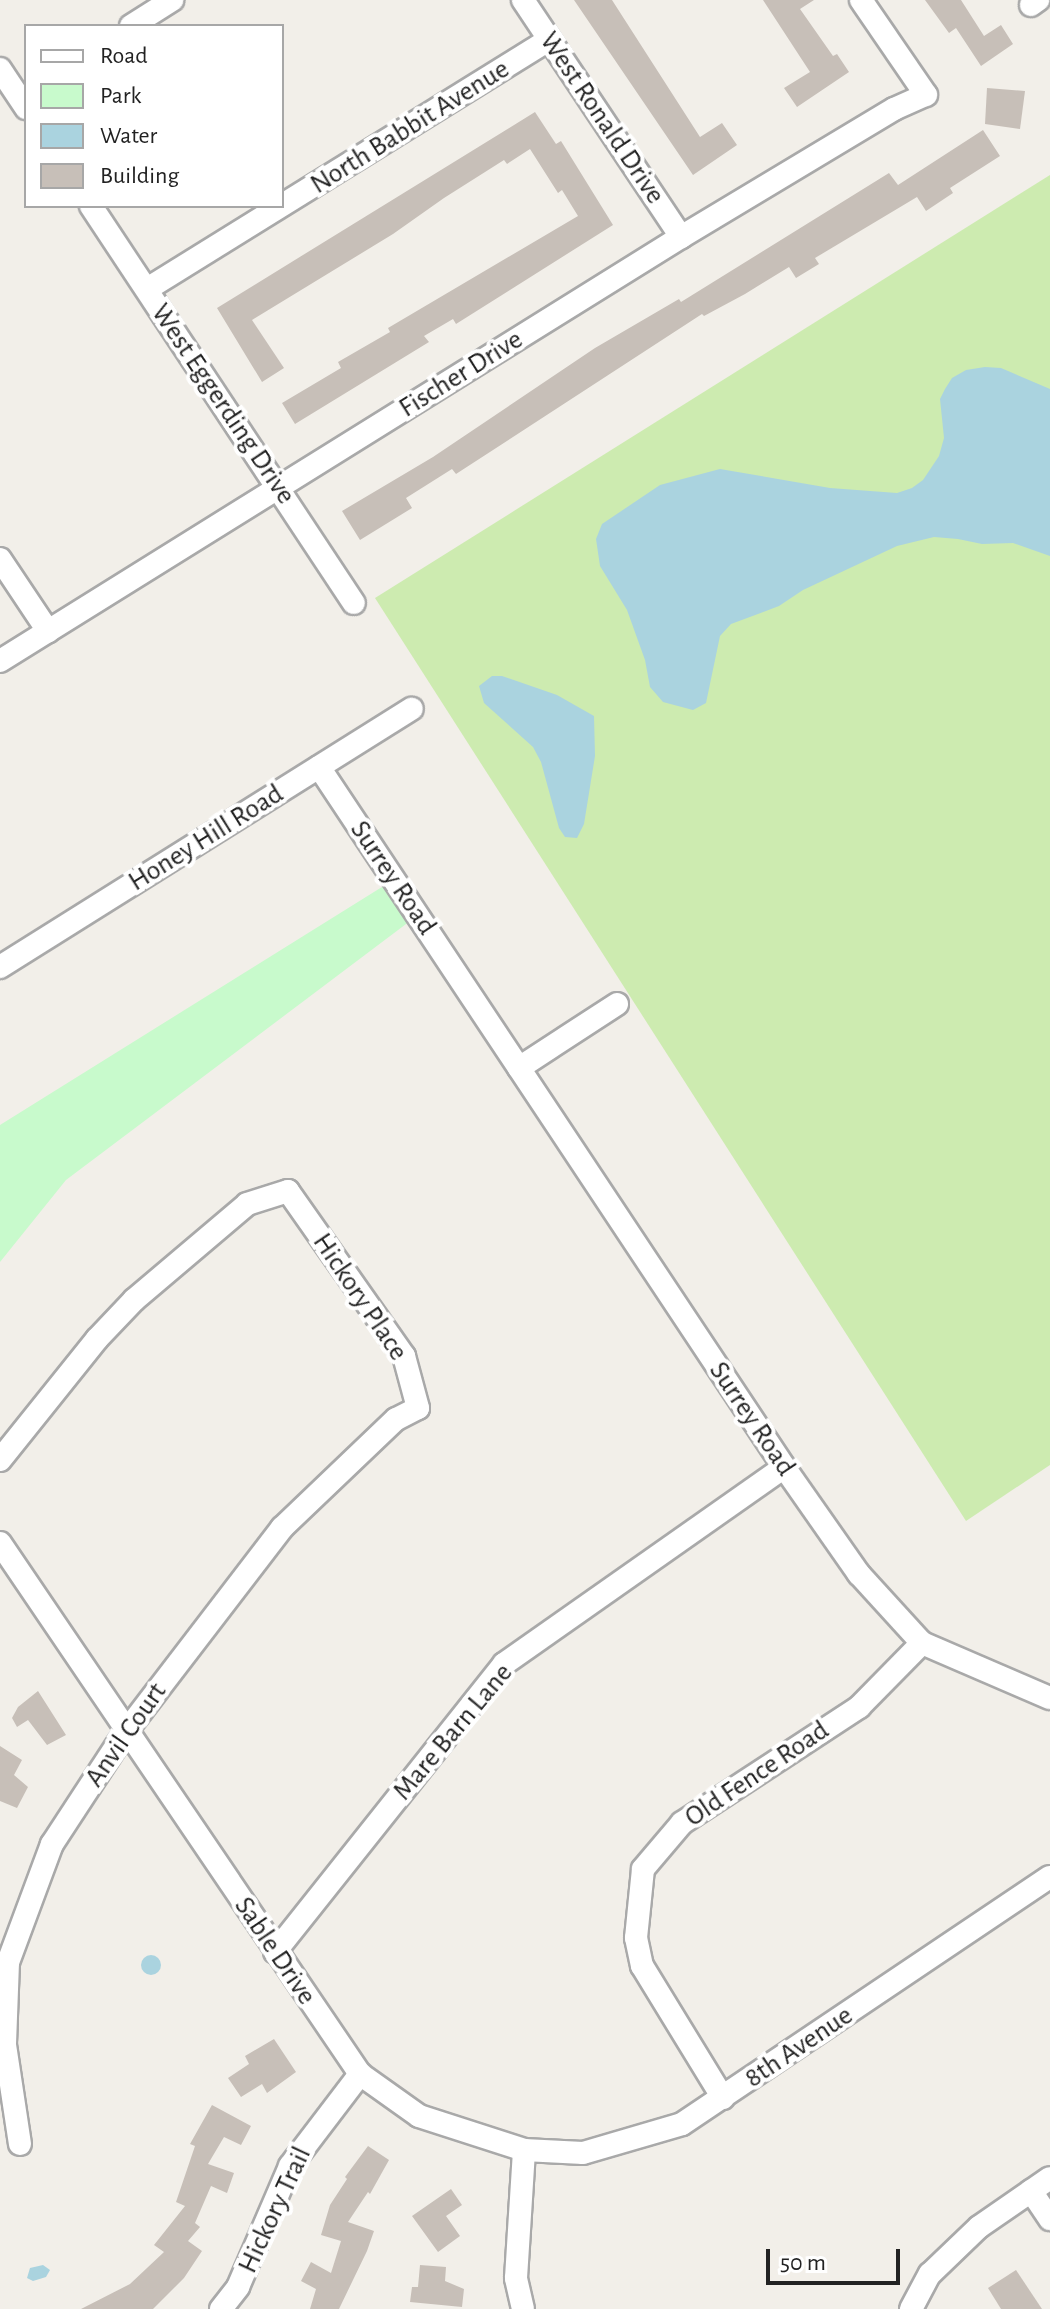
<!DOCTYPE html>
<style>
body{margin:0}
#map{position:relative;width:1050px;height:2309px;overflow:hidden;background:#f2efe9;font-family:"Alegreya Sans",sans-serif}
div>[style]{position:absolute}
.grass>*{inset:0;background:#cdebb0}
.park>*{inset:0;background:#c8facc}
.water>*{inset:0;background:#aad3df}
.round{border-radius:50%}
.building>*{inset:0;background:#c7bfb8}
.roads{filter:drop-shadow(2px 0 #a9a9a9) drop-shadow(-2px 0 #a9a9a9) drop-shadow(0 2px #a9a9a9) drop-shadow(0 -2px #a9a9a9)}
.minor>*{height:22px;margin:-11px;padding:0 11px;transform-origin:11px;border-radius:11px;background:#fff}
span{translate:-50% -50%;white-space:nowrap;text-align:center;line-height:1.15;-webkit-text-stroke:8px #fff;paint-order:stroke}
.street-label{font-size:28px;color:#222}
.legend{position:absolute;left:24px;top:24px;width:260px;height:184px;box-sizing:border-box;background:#fff;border:2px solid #a7a7a7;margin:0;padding:10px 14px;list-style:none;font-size:24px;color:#222}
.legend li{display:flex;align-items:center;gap:16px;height:40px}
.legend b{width:40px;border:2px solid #a7a7a7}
.scale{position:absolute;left:766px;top:2249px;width:134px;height:36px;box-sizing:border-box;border:4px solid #222;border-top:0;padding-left:10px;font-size:24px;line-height:28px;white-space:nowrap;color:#222;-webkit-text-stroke:6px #fff;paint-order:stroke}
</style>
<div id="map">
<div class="grass">
<i style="clip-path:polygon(1050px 175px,1050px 1465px,966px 1521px,375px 598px)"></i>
</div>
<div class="park">
<i style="clip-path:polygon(398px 877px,422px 912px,66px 1180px,0 1262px,0 1125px)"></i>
</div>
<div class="water">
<i style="clip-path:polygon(985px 367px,1001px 368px,1050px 389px,1050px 556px,1013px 543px,982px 544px,958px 539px,934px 537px,897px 546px,803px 590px,779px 606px,731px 624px,720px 636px,706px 703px,693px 710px,663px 702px,650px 687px,645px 660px,627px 610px,600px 566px,596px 539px,602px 524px,660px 485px,720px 469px,830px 488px,897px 493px,912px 488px,923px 480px,939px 456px,944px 438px,940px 399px,945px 389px,952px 378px,966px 370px)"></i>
<i style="clip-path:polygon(492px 676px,502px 676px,557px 695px,594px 716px,595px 756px,584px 824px,577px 838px,565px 837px,559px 828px,541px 762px,533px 747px,484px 703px,479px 686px)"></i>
<i class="round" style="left:141px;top:1955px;width:20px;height:20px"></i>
<i style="clip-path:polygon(43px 2265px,50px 2270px,46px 2277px,33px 2281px,27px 2278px,30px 2268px)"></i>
</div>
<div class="building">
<i style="clip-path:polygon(574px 0,612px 0,700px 137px,722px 123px,737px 145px,693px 175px)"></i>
<i style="clip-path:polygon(763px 0,814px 0,800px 9px,833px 56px,837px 54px,849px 72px,797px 107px,784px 88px,810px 72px)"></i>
<i style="clip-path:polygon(925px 0,961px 0,984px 36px,1001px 25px,1013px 44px,981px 66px,956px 28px,949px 33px)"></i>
<i style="clip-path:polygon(987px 88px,1025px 91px,1020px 129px,985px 124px)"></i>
<i style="clip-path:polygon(535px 112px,556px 144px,561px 141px,613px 225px,456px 324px,453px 319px,424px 336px,429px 342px,295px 424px,282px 403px,341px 368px,338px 362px,390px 332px,388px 328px,578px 216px,562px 190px,558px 193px,530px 149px,507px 164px,504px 160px,444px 198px,393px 234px,252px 320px,284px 368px,262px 382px,217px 308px)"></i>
<i style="clip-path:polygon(983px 130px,1000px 156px,950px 188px,953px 193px,926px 211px,917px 197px,815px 258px,819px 264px,796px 278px,789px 267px,745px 294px,704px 316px,702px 314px,456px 474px,452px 469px,406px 498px,412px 508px,360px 540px,342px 511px,433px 457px,595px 348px,679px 299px,681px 302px,889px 173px,898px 185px)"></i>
<i style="clip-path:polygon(38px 1691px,66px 1735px,47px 1745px,28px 1720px,17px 1727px,12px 1718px,18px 1707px)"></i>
<i style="clip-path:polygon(0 1746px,22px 1760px,14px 1775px,28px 1787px,17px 1808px,0 1801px)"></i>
<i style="clip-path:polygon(274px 2039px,296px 2072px,267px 2093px,262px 2084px,241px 2097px,228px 2078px,249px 2064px,245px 2056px)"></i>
<i style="clip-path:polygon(212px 2105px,251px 2126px,241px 2145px,224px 2137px,208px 2164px,234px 2173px,227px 2193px,211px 2186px,195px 2223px,200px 2227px,188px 2241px,202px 2251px,184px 2278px,153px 2309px,81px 2309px,130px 2284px,164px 2252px,154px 2245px,185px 2206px,176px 2202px,195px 2146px,190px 2144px)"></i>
<i style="clip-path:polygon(368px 2146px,389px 2160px,370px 2194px,368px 2192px,348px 2222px,374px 2231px,367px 2251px,339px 2309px,310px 2309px,316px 2289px,301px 2281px,311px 2262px,331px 2273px,341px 2241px,321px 2235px,330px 2205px,347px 2179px,345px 2177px)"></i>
<i style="clip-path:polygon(451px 2189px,462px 2205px,446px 2216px,460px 2236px,438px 2252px,412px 2216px)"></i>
<i style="clip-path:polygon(420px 2265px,446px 2267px,445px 2281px,464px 2289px,462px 2307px,410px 2302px,412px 2287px,418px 2287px)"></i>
<i style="clip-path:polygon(1016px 2270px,1042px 2309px,1001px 2309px,988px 2288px)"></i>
</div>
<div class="roads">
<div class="minor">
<i style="left:523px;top:0;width:285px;rotate:56.3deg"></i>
<i style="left:1031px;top:5px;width:9px;rotate:-36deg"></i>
<i style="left:131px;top:26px;width:49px;rotate:-32.4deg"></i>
<i style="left:0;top:69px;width:47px;rotate:56.3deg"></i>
<i style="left:91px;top:206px;width:476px;rotate:56.5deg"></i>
<i style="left:147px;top:289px;width:473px;rotate:-31.8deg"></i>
<i style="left:0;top:559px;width:87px;rotate:56.3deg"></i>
<i style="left:0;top:661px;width:802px;rotate:-31.91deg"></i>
<i style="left:681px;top:237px;width:249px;rotate:-31deg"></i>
<i style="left:894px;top:109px;width:35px;rotate:-24deg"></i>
<i style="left:926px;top:95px;width:115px;rotate:-124.4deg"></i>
<i style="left:319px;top:767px;width:840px;rotate:56.4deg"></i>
<i style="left:784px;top:1467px;width:131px;rotate:55deg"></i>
<i style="left:859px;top:1574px;width:93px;rotate:47.6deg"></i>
<i style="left:922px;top:1643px;width:139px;rotate:23.3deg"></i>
<i style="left:0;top:967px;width:486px;rotate:-32.1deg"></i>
<i style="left:519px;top:1068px;width:117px;rotate:-33.1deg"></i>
<i style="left:0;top:1460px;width:155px;rotate:-51.3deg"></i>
<i style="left:97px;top:1339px;width:54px;rotate:-46.5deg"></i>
<i style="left:134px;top:1300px;width:148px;rotate:-40.3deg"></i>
<i style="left:247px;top:1204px;width:43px;rotate:-17.6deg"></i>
<i style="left:288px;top:1191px;width:202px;rotate:54.9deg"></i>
<i style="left:404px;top:1356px;width:54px;rotate:74.9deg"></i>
<i style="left:418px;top:1408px;width:25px;rotate:153deg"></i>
<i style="left:396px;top:1419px;width:158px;rotate:136.3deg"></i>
<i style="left:282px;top:1528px;width:256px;rotate:127.5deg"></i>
<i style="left:126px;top:1731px;width:135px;rotate:123.2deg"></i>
<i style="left:52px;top:1844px;width:126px;rotate:110.4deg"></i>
<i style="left:8px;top:1962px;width:83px;rotate:92.1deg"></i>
<i style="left:5px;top:2045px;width:100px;rotate:81.4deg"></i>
<i style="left:0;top:1543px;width:642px;rotate:55.86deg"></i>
<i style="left:360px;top:2074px;width:72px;rotate:35.4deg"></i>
<i style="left:419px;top:2116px;width:110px;rotate:17.9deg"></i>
<i style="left:524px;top:2150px;width:59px;rotate:2.9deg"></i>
<i style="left:583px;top:2153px;width:103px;rotate:-16.3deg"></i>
<i style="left:682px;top:2124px;width:443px;rotate:-33.9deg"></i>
<i style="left:275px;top:1952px;width:368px;rotate:-51.5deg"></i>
<i style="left:504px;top:1664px;width:342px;rotate:-35.1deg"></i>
<i style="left:723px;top:2098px;width:155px;rotate:-121.5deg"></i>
<i style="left:642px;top:1966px;width:29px;rotate:-102deg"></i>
<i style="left:636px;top:1938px;width:69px;rotate:-84.2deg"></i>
<i style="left:643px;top:1869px;width:60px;rotate:-49.7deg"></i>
<i style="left:682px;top:1823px;width:212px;rotate:-33.2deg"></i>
<i style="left:859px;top:1707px;width:90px;rotate:-45.5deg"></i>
<i style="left:1031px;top:2191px;width:34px;rotate:56deg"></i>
<i style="left:221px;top:2309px;width:28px;rotate:-52deg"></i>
<i style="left:238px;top:2287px;width:132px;rotate:-66.7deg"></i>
<i style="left:290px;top:2166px;width:116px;rotate:-52.7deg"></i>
<i style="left:523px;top:2309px;width:32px;rotate:-103deg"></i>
<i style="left:516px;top:2278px;width:128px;rotate:-86.4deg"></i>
<i style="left:911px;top:2309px;width:40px;rotate:-62deg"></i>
<i style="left:930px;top:2274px;width:68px;rotate:-43.8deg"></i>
<i style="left:979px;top:2227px;width:86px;rotate:-34.6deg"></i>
</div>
</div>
<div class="street-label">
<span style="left:602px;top:118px;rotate:56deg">West Ronald Drive</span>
<span style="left:410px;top:127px;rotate:-32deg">North Babbit Avenue</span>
<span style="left:461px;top:374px;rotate:-32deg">Fischer Drive</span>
<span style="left:223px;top:404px;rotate:56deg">West Eggerding Drive</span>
<span style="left:206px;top:838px;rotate:-32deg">Honey Hill Road</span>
<span style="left:393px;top:878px;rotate:56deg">Surrey Road</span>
<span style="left:360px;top:1297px;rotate:56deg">Hickory Place</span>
<span style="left:752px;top:1419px;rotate:56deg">Surrey Road</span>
<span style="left:453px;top:1732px;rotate:-50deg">Mare Barn Lane</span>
<span style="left:126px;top:1735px;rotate:-55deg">Anvil Court</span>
<span style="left:757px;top:1774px;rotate:-34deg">Old Fence Road</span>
<span style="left:275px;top:1951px;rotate:56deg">Sable Drive</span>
<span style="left:799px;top:2047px;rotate:-34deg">8th Avenue</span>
<span style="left:275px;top:2210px;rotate:-65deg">Hickory Trail</span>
</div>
<ul class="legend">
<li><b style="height:10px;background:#fff"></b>Road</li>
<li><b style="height:22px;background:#c8facc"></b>Park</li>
<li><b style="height:22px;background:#aad3df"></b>Water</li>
<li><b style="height:22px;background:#c7bfb8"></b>Building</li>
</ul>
<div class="scale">50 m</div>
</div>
